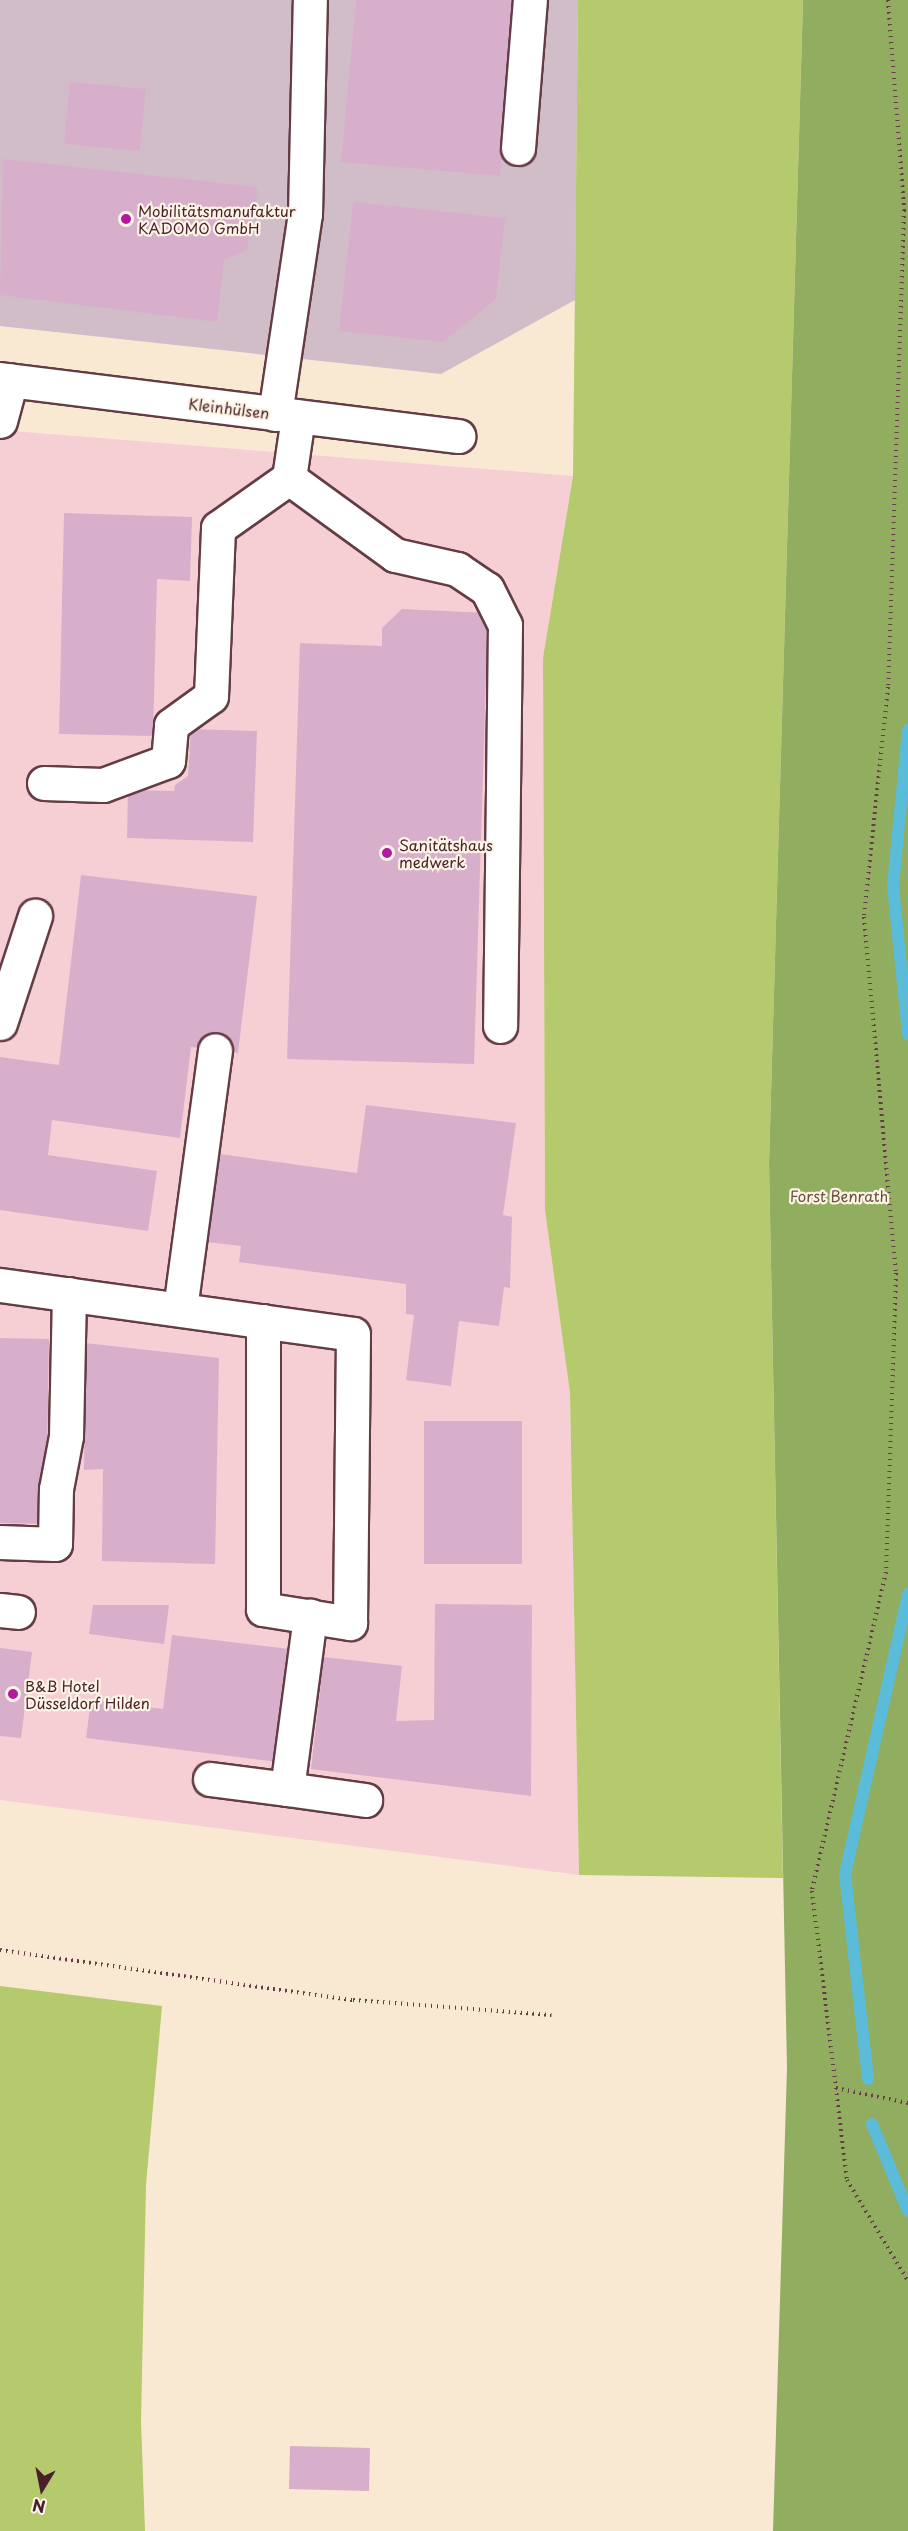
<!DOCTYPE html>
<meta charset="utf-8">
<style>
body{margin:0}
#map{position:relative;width:908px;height:2531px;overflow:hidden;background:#f9e9d3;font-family:"Playpen Sans",sans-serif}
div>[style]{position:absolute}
.built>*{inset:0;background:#f6cfd5}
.industrial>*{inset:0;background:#d1bdc8}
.green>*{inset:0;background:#b5c96d}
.forest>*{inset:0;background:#90ad60}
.stream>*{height:12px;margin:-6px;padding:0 6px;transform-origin:6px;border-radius:6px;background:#5bbcda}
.building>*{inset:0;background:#d7afcb}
.path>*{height:4px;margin-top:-2px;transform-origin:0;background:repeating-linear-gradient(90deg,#643d44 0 1.5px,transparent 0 6px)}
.roads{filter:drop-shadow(2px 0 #643d44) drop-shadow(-2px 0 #643d44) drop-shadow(0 2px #643d44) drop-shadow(0 -2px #643d44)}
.minor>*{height:33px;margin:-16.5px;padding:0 16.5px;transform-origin:16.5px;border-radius:16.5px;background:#fff}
.dots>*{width:16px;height:16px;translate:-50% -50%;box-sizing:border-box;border:3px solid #fcf5e5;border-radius:50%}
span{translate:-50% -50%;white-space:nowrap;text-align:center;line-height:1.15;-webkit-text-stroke:4.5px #fcf5e5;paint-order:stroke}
.poi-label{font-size:15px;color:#4a1f2b}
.left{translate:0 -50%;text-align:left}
.street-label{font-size:15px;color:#4a1f2b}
.park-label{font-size:15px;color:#6a523f}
.north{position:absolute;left:12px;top:2459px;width:60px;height:60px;-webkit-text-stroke:4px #fcf5e5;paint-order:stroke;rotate:190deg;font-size:16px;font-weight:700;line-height:24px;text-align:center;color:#4a1f2b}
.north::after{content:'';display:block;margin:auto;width:21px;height:27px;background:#4a1f2b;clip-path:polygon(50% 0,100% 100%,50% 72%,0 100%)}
</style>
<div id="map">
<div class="built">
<i style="clip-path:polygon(0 430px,573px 476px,543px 658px,545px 1210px,570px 1393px,579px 1875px,0 1800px)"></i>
</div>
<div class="industrial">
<i style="clip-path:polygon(0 0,578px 0,575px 300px,441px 374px,0 326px)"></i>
</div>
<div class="green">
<i style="clip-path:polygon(578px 0,803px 0,769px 1163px,783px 1878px,579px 1875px,570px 1393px,545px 1210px,543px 658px,573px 476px)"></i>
<i style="clip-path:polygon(0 1986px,162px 2006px,146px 2185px,141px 2421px,145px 2531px,0 2531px)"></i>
</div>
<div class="forest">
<i style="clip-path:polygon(803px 0,908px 0,908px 2531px,773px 2531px,787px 2068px,769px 1163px)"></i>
</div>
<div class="stream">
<i style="left:908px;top:730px;width:157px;rotate:95.5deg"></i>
<i style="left:893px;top:886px;width:149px;rotate:84.2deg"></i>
<i style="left:868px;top:2079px;width:206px;rotate:-96.4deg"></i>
<i style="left:845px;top:1874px;width:287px;rotate:-77.3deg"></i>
<i style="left:872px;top:2124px;width:94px;rotate:67.5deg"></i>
</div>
<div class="building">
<i style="clip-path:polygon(356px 0,517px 0,500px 176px,341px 162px)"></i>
<i style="clip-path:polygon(70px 82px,146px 89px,140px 151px,64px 144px)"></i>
<i style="clip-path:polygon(3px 159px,258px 187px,247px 250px,224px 260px,217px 322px,0 295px)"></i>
<i style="clip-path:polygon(353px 202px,505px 218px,496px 299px,443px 342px,339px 331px)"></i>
<i style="clip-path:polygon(64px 513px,192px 517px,190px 581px,157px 579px,153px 736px,59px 734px)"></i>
<i style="clip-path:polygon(402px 609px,488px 613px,474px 1064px,287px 1059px,300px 643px,382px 646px,382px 628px)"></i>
<i style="clip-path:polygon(191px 729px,257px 731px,253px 842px,127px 838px,128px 790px,174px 791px,175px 785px,188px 776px)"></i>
<i style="clip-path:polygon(81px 875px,257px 896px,238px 1053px,191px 1047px,180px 1138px,52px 1120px,48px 1155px,157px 1171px,148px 1231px,0 1210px,0 1057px,59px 1065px)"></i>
<i style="clip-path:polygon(366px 1105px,516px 1123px,503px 1215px,512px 1217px,510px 1288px,504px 1287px,499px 1326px,459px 1321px,451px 1386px,406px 1380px,414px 1315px,406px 1314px,406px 1284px,239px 1262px,241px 1246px,207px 1242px,219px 1154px,357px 1173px)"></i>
<i style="clip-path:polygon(0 1338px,49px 1339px,46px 1524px,0 1523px)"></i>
<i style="clip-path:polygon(85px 1343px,219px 1358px,215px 1564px,102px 1561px,103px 1469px,84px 1470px)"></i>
<i style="clip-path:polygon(424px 1421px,522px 1421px,522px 1564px,424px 1564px)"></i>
<i style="clip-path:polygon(435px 1604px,532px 1605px,531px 1796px,311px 1769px,324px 1657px,402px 1666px,396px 1721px,434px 1720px)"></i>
<i style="clip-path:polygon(93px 1605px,169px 1605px,164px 1644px,89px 1634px)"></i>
<i style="clip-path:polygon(172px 1635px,290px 1649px,277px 1762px,86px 1738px,91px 1700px,163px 1709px)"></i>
<i style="clip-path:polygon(0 1648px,32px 1652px,21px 1738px,0 1736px)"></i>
<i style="clip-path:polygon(290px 2446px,370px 2448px,369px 2491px,289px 2489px)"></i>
</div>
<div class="path">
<i style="left:888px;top:0;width:211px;rotate:85.6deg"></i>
<i style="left:904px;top:210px;width:477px;rotate:91.9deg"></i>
<i style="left:888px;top:687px;width:231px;rotate:96deg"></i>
<i style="left:864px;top:917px;width:357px;rotate:84.9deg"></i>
<i style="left:896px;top:1273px;width:299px;rotate:91.9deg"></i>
<i style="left:886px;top:1572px;width:327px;rotate:103.1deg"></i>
<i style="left:812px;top:1891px;width:291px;rotate:83.1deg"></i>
<i style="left:847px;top:2180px;width:118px;rotate:58.9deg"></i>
<i style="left:0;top:1950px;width:357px;rotate:8.1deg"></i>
<i style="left:353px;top:2000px;width:199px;rotate:4.3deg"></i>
<i style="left:836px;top:2088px;width:74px;rotate:11.8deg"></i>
</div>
<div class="roads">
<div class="minor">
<i style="left:518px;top:148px;width:148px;rotate:-85.4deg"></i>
<i style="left:0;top:379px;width:462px;rotate:7.1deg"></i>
<i style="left:275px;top:414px;width:202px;rotate:-81.5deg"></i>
<i style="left:305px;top:214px;width:214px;rotate:-88.7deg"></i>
<i style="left:0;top:421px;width:42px;rotate:-75deg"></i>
<i style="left:289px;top:478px;width:131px;rotate:36deg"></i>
<i style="left:395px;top:555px;width:64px;rotate:12.7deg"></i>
<i style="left:457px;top:569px;width:36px;rotate:34deg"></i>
<i style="left:487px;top:589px;width:40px;rotate:63.4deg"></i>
<i style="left:505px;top:625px;width:401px;rotate:90.7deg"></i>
<i style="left:44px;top:783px;width:59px;rotate:1.9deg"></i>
<i style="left:103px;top:785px;width:69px;rotate:-20.3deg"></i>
<i style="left:168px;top:761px;width:36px;rotate:-85deg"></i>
<i style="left:171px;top:725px;width:49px;rotate:-35.9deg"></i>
<i style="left:211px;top:696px;width:168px;rotate:-87.6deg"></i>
<i style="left:218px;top:528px;width:87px;rotate:-35.2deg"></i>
<i style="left:289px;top:478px;width:62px;rotate:-81.6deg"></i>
<i style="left:0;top:1023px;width:113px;rotate:-71.9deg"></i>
<i style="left:0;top:1285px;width:356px;rotate:7.9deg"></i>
<i style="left:353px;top:1334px;width:289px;rotate:90.6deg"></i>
<i style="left:350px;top:1623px;width:88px;rotate:-170.9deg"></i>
<i style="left:263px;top:1609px;width:288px;rotate:-90deg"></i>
<i style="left:180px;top:1309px;width:261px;rotate:-82.3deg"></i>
<i style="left:0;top:1542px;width:55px;rotate:2.1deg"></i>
<i style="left:55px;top:1544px;width:55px;rotate:-89deg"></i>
<i style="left:56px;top:1489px;width:54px;rotate:-79.3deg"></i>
<i style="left:66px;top:1436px;width:142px;rotate:-88.8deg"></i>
<i style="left:0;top:1610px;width:18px;rotate:6deg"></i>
<i style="left:210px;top:1779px;width:78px;rotate:7.4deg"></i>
<i style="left:287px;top:1789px;width:175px;rotate:-82.4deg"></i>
<i style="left:287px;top:1789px;width:79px;rotate:8deg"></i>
</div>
</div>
<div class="dots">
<i style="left:126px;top:219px;background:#b5179e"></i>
<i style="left:387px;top:853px;background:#b5179e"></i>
<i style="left:13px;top:1694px;background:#b5179e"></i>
</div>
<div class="poi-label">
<span class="left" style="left:138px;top:219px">Mobilitätsmanufaktur<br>KADOMO GmbH</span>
<span class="left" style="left:399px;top:853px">Sanitätshaus<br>medwerk</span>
<span class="left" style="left:25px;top:1694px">B&amp;B Hotel<br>Düsseldorf Hilden</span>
</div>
<div class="street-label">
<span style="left:229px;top:408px;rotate:7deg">Kleinhülsen</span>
</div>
<div class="park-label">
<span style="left:839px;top:1196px">Forst Benrath</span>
</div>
<div class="north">N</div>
</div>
